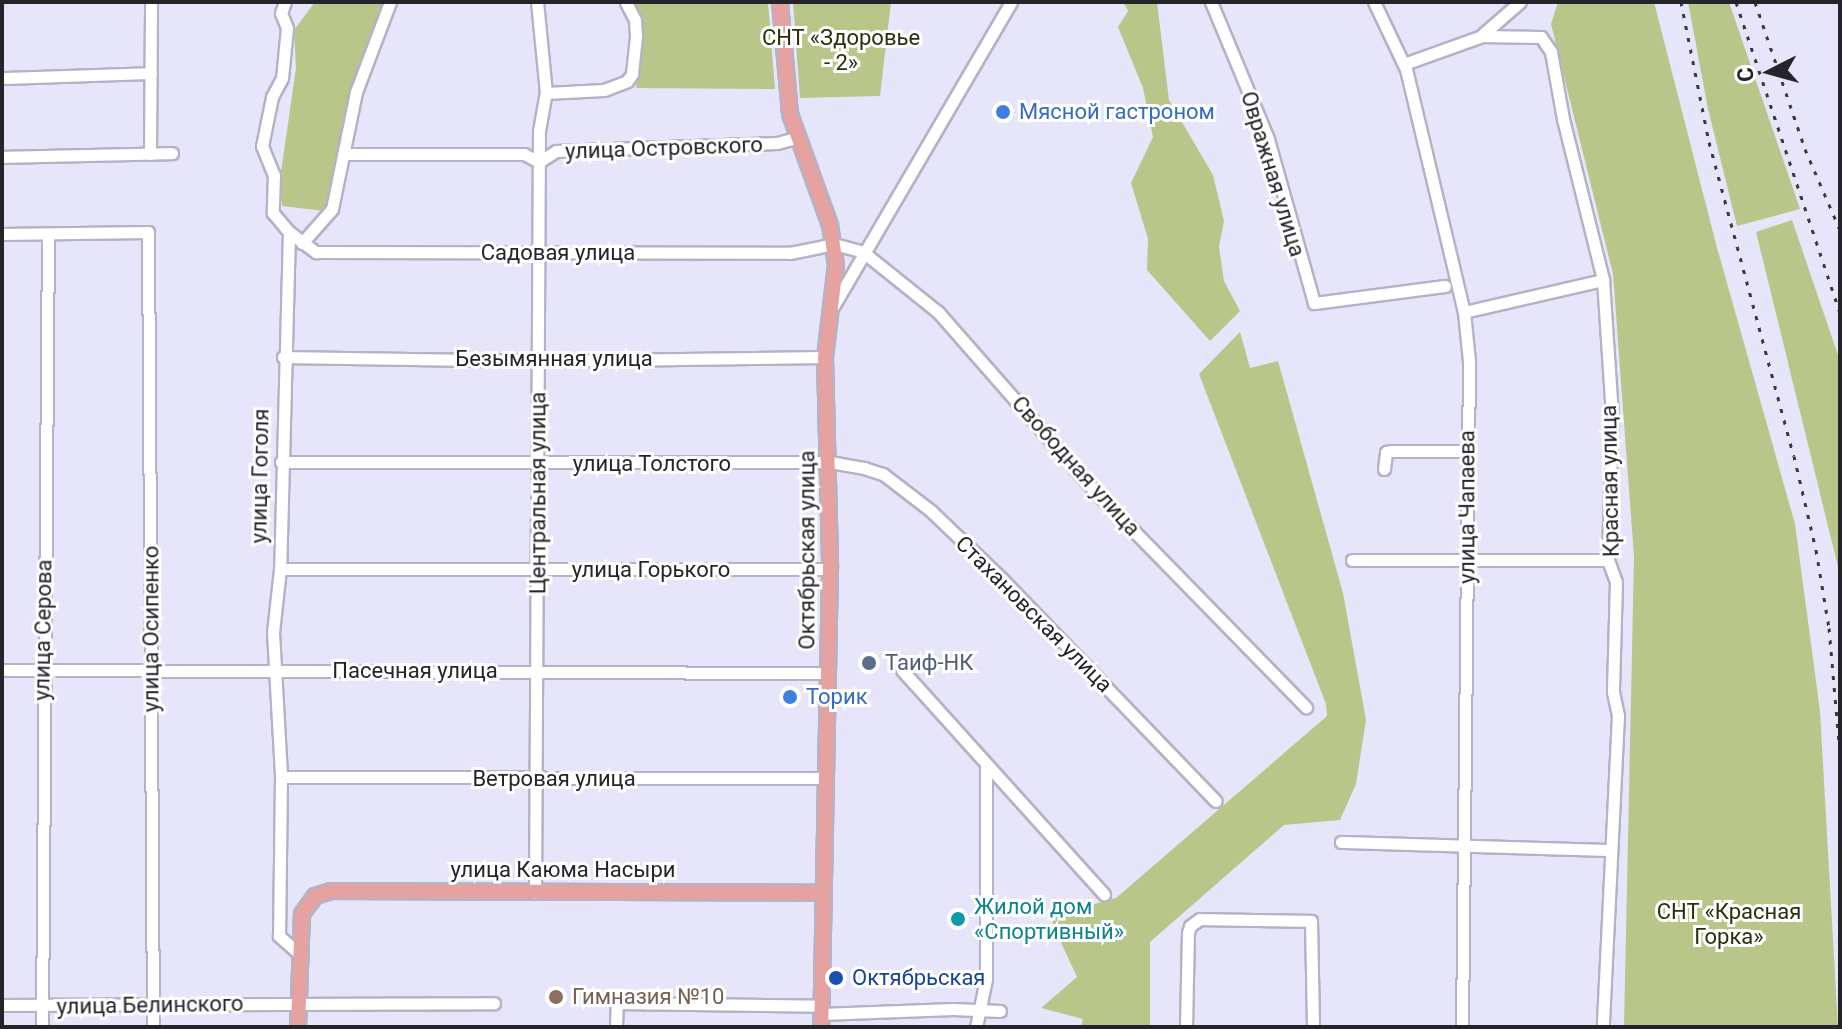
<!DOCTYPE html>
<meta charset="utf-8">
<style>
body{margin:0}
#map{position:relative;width:1842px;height:1029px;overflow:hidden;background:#e7e5f9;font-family:Roboto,sans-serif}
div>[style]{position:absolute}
.green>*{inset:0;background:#b8c789}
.roads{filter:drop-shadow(2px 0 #b4b2c5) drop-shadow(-2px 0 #b4b2c5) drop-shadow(0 2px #b4b2c5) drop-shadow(0 -2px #b4b2c5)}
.minor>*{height:11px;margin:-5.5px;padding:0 5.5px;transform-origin:5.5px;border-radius:5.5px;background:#fff}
.major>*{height:14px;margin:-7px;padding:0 7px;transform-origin:7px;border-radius:7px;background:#e6a2a0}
.rail>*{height:3px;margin-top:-1.5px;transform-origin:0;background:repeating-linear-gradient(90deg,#3a3941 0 4px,transparent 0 12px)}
.dots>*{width:22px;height:22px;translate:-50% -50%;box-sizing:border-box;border:4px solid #fff;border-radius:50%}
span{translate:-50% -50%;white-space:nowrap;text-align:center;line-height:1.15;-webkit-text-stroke:6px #fff;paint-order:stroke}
.park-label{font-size:22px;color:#2a3109}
.shop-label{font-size:22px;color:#366cbe}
.left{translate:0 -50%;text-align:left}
.street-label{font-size:22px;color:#25242b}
.service-label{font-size:22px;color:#4e5e75}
.culture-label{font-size:22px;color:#0d838f}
.transit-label{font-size:22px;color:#164399}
.education-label{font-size:22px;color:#785e54}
.frame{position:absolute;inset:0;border:4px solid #25242b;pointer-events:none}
.north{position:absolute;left:1730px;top:32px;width:80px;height:80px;-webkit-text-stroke:6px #fff;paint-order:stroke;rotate:264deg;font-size:22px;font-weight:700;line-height:32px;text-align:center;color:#25242b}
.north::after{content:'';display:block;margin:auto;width:28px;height:36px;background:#25242b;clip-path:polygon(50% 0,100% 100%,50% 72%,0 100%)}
</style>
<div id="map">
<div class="green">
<i style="clip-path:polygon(315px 2px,384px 2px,348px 110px,331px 195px,324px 211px,282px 206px,280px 179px,296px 68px,294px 30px)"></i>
<i style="clip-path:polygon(634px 2px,768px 2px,775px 89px,636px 88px,642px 42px)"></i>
<i style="clip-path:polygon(793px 2px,891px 2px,880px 96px,800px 98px)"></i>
<i style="clip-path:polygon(1123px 2px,1157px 2px,1169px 100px,1213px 175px,1224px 221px,1219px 247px,1224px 281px,1240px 311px,1210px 341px,1147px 270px,1148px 239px,1131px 183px,1153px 137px,1143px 88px,1118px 27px,1128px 11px)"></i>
<i style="clip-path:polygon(1558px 2px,1654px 2px,1716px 244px,1795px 524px,1820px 711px,1838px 1027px,1624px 1027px,1634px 557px,1613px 274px,1551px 24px)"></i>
<i style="clip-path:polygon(1688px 2px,1729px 2px,1800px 209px,1737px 226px,1708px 109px)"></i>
<i style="clip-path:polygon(1792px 220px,1840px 361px,1840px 575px,1756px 232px)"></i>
<i style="clip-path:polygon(1240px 332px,1250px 368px,1278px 361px,1343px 593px,1366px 720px,1356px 784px,1340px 820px,1284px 825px,1150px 942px,1150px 1027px,1081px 1027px,1083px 1019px,1041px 1008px,1077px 977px,1053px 925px,1052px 904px,1091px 905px,1116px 898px,1327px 716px,1326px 704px,1199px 374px)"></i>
</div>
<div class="roads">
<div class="minor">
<i style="left:285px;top:2px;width:12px;rotate:110deg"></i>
<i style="left:281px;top:13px;width:16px;rotate:68deg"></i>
<i style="left:287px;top:28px;width:50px;rotate:95.7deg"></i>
<i style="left:282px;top:78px;width:21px;rotate:118deg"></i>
<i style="left:272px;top:97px;width:50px;rotate:101.5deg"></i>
<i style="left:262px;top:146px;width:31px;rotate:68deg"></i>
<i style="left:274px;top:175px;width:38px;rotate:92deg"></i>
<i style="left:273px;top:213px;width:25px;rotate:50deg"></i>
<i style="left:289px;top:232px;width:337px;rotate:91.5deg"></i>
<i style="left:280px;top:569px;width:63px;rotate:96.3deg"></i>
<i style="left:273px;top:632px;width:145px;rotate:86.8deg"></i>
<i style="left:281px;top:777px;width:159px;rotate:90.7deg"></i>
<i style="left:279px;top:936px;width:28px;rotate:41deg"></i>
<i style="left:1211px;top:2px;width:148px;rotate:67.4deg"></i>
<i style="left:1268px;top:139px;width:170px;rotate:74.3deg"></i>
<i style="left:1314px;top:303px;width:132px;rotate:-7.4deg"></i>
<i style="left:1374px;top:2px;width:74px;rotate:64.5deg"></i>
<i style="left:1406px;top:69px;width:250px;rotate:76.6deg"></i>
<i style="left:1464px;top:312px;width:49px;rotate:84.2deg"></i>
<i style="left:1469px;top:361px;width:666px;rotate:90.6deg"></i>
<i style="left:1482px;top:35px;width:50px;rotate:-41deg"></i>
<i style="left:1404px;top:64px;width:83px;rotate:-19.7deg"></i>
<i style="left:1482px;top:36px;width:59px;rotate:1deg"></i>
<i style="left:1541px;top:37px;width:18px;rotate:56deg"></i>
<i style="left:1551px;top:52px;width:68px;rotate:79.8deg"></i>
<i style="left:1563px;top:119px;width:166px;rotate:76deg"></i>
<i style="left:1603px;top:280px;width:135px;rotate:86.2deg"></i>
<i style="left:1612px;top:415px;width:145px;rotate:91.6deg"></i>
<i style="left:1608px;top:560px;width:23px;rotate:70deg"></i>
<i style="left:1616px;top:582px;width:110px;rotate:91.6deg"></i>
<i style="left:1613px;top:692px;width:24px;rotate:78deg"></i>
<i style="left:1618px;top:715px;width:312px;rotate:92.8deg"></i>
<i style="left:2px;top:78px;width:149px;rotate:-1.9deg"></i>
<i style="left:546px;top:93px;width:58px;rotate:-3deg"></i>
<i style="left:604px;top:90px;width:25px;rotate:-21deg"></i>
<i style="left:627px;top:81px;width:9px;rotate:-54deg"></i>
<i style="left:632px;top:74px;width:39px;rotate:-84deg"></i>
<i style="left:636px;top:35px;width:15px;rotate:-94deg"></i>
<i style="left:635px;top:20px;width:20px;rotate:-117deg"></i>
<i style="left:150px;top:154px;width:152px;rotate:-89.6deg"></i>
<i style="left:345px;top:154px;width:179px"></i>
<i style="left:524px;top:154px;width:17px;rotate:28deg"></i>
<i style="left:539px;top:162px;width:20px;rotate:-33deg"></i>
<i style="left:556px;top:151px;width:221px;rotate:-2.1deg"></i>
<i style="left:777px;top:143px;width:20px;rotate:-15deg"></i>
<i style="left:2px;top:157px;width:170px;rotate:-1.3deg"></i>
<i style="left:289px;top:232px;width:34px;rotate:37deg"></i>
<i style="left:316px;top:252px;width:474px;rotate:0.1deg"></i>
<i style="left:790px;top:253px;width:45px;rotate:-11.6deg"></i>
<i style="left:834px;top:244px;width:30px;rotate:15deg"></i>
<i style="left:863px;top:252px;width:96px;rotate:38.7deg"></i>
<i style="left:938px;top:312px;width:235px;rotate:48.8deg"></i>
<i style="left:1093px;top:489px;width:305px;rotate:45.7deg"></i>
<i style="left:2px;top:234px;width:146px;rotate:-0.8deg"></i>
<i style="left:148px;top:232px;width:795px;rotate:89.64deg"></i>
<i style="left:302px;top:243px;width:45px;rotate:-48.6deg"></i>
<i style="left:332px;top:209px;width:119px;rotate:-78.4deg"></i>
<i style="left:356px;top:92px;width:96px;rotate:-69.3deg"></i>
<i style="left:834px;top:305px;width:351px;rotate:-59.7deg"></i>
<i style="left:1464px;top:312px;width:143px;rotate:-13deg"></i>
<i style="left:283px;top:357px;width:256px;rotate:0.9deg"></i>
<i style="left:539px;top:361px;width:286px;rotate:-0.8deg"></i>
<i style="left:281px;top:462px;width:549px"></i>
<i style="left:830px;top:462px;width:35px;rotate:10deg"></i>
<i style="left:864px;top:468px;width:20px;rotate:18deg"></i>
<i style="left:883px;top:474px;width:61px;rotate:37.6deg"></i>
<i style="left:931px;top:511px;width:98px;rotate:43.8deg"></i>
<i style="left:1002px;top:579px;width:308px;rotate:46.1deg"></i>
<i style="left:1384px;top:469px;width:17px;rotate:-83deg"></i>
<i style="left:1386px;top:452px;width:4px;rotate:-14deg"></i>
<i style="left:1390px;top:451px;width:78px"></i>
<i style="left:1352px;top:560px;width:256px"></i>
<i style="left:280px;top:569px;width:550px"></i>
<i style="left:2px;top:670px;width:826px;rotate:0.21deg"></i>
<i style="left:902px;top:670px;width:302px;rotate:48deg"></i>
<i style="left:281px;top:777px;width:545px;rotate:0.11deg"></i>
<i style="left:1341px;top:842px;width:269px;rotate:1.7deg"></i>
<i style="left:535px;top:893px;width:762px;rotate:-89.7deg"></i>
<i style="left:539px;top:131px;width:39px;rotate:-80deg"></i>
<i style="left:546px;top:93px;width:91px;rotate:-95.6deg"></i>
<i style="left:2px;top:1005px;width:492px;rotate:-0.2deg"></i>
<i style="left:821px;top:1014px;width:132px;rotate:-2.2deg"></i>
<i style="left:953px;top:1009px;width:47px;rotate:2.4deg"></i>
<i style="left:42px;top:1027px;width:793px;rotate:-89.57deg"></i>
<i style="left:616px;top:1027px;width:24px;rotate:-88deg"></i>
<i style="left:617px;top:1003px;width:205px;rotate:0.8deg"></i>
<i style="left:976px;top:1027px;width:49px;rotate:-78.2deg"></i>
<i style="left:986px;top:979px;width:215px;rotate:-90deg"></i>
<i style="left:1186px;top:1027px;width:94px;rotate:-88.8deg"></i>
<i style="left:1188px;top:933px;width:7px;rotate:-74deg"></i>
<i style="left:1190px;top:926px;width:12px;rotate:-35deg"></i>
<i style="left:1200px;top:919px;width:111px;rotate:1deg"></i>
<i style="left:1311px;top:921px;width:106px;rotate:88.9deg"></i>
</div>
<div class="major">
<i style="left:780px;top:2px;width:112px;rotate:84.9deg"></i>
<i style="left:790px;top:114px;width:118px;rotate:70.2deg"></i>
<i style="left:830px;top:225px;width:40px;rotate:81.5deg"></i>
<i style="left:836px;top:265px;width:93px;rotate:96.8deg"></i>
<i style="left:825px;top:357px;width:212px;rotate:88.6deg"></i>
<i style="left:830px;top:569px;width:458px;rotate:91.1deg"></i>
<i style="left:298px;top:1027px;width:113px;rotate:-88deg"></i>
<i style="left:302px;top:914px;width:22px;rotate:-54deg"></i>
<i style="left:315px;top:896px;width:17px;rotate:-17deg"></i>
<i style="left:331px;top:891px;width:493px;rotate:0.2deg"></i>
</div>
</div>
<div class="rail">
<i style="left:1681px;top:2px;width:143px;rotate:78.7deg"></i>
<i style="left:1709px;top:142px;width:325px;rotate:74.9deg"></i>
<i style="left:1794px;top:456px;width:97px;rotate:76.8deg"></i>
<i style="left:1816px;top:550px;width:79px;rotate:80.5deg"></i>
<i style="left:1829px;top:628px;width:127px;rotate:85deg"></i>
<i style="left:1736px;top:2px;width:328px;rotate:71.5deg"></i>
<i style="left:1755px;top:2px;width:155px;rotate:71.2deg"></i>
<i style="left:1805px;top:149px;width:88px;rotate:66.6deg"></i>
</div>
<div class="dots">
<i style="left:1003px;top:112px;background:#3f7fe0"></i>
<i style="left:869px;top:663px;background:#5c6f8a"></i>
<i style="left:790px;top:697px;background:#3f7fe0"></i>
<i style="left:958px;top:919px;background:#0f9aa8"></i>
<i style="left:836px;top:978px;background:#1a4fb4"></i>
<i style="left:556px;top:997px;background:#8d6e63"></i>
</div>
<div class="park-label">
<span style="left:841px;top:50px">СНТ «Здоровье<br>- 2»</span>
<span style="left:1729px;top:924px">СНТ «Красная<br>Горка»</span>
</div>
<div class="shop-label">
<span class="left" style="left:1019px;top:112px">Мясной гастроном</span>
<span class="left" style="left:806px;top:697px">Торик</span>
</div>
<div class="street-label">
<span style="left:664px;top:148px;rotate:-2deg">улица Островского</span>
<span style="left:1273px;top:174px;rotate:73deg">Овражная улица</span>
<span style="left:558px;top:253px">Садовая улица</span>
<span style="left:554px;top:359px">Безымянная улица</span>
<span style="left:652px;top:464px">улица Толстого</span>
<span style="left:1076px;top:466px;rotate:48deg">Свободная улица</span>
<span style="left:260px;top:476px;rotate:-89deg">улица Гоголя</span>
<span style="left:1610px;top:481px;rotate:-91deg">Красная улица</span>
<span style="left:538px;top:493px;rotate:-90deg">Центральная улица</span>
<span style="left:1467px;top:507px;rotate:-90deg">улица Чапаева</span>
<span style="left:807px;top:550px;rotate:-90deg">Октябрьская улица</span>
<span style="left:651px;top:570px">улица Горького</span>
<span style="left:1034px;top:614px;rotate:45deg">Стахановская улица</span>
<span style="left:151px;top:629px;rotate:-90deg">улица Осипенко</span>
<span style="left:43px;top:630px;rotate:-89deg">улица Серова</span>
<span style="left:415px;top:671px">Пасечная улица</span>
<span style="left:554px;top:779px">Ветровая улица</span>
<span style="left:563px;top:870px">улица Каюма Насыри</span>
<span style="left:150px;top:1005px;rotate:-1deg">улица Белинского</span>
</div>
<div class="service-label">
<span class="left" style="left:885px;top:663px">Таиф-НК</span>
</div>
<div class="culture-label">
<span class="left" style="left:974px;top:919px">Жилой дом<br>«Спортивный»</span>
</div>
<div class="transit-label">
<span class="left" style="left:852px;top:978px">Октябрьская</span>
</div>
<div class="education-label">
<span class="left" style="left:572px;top:997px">Гимназия №10</span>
</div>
<div class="frame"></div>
<div class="north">С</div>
</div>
